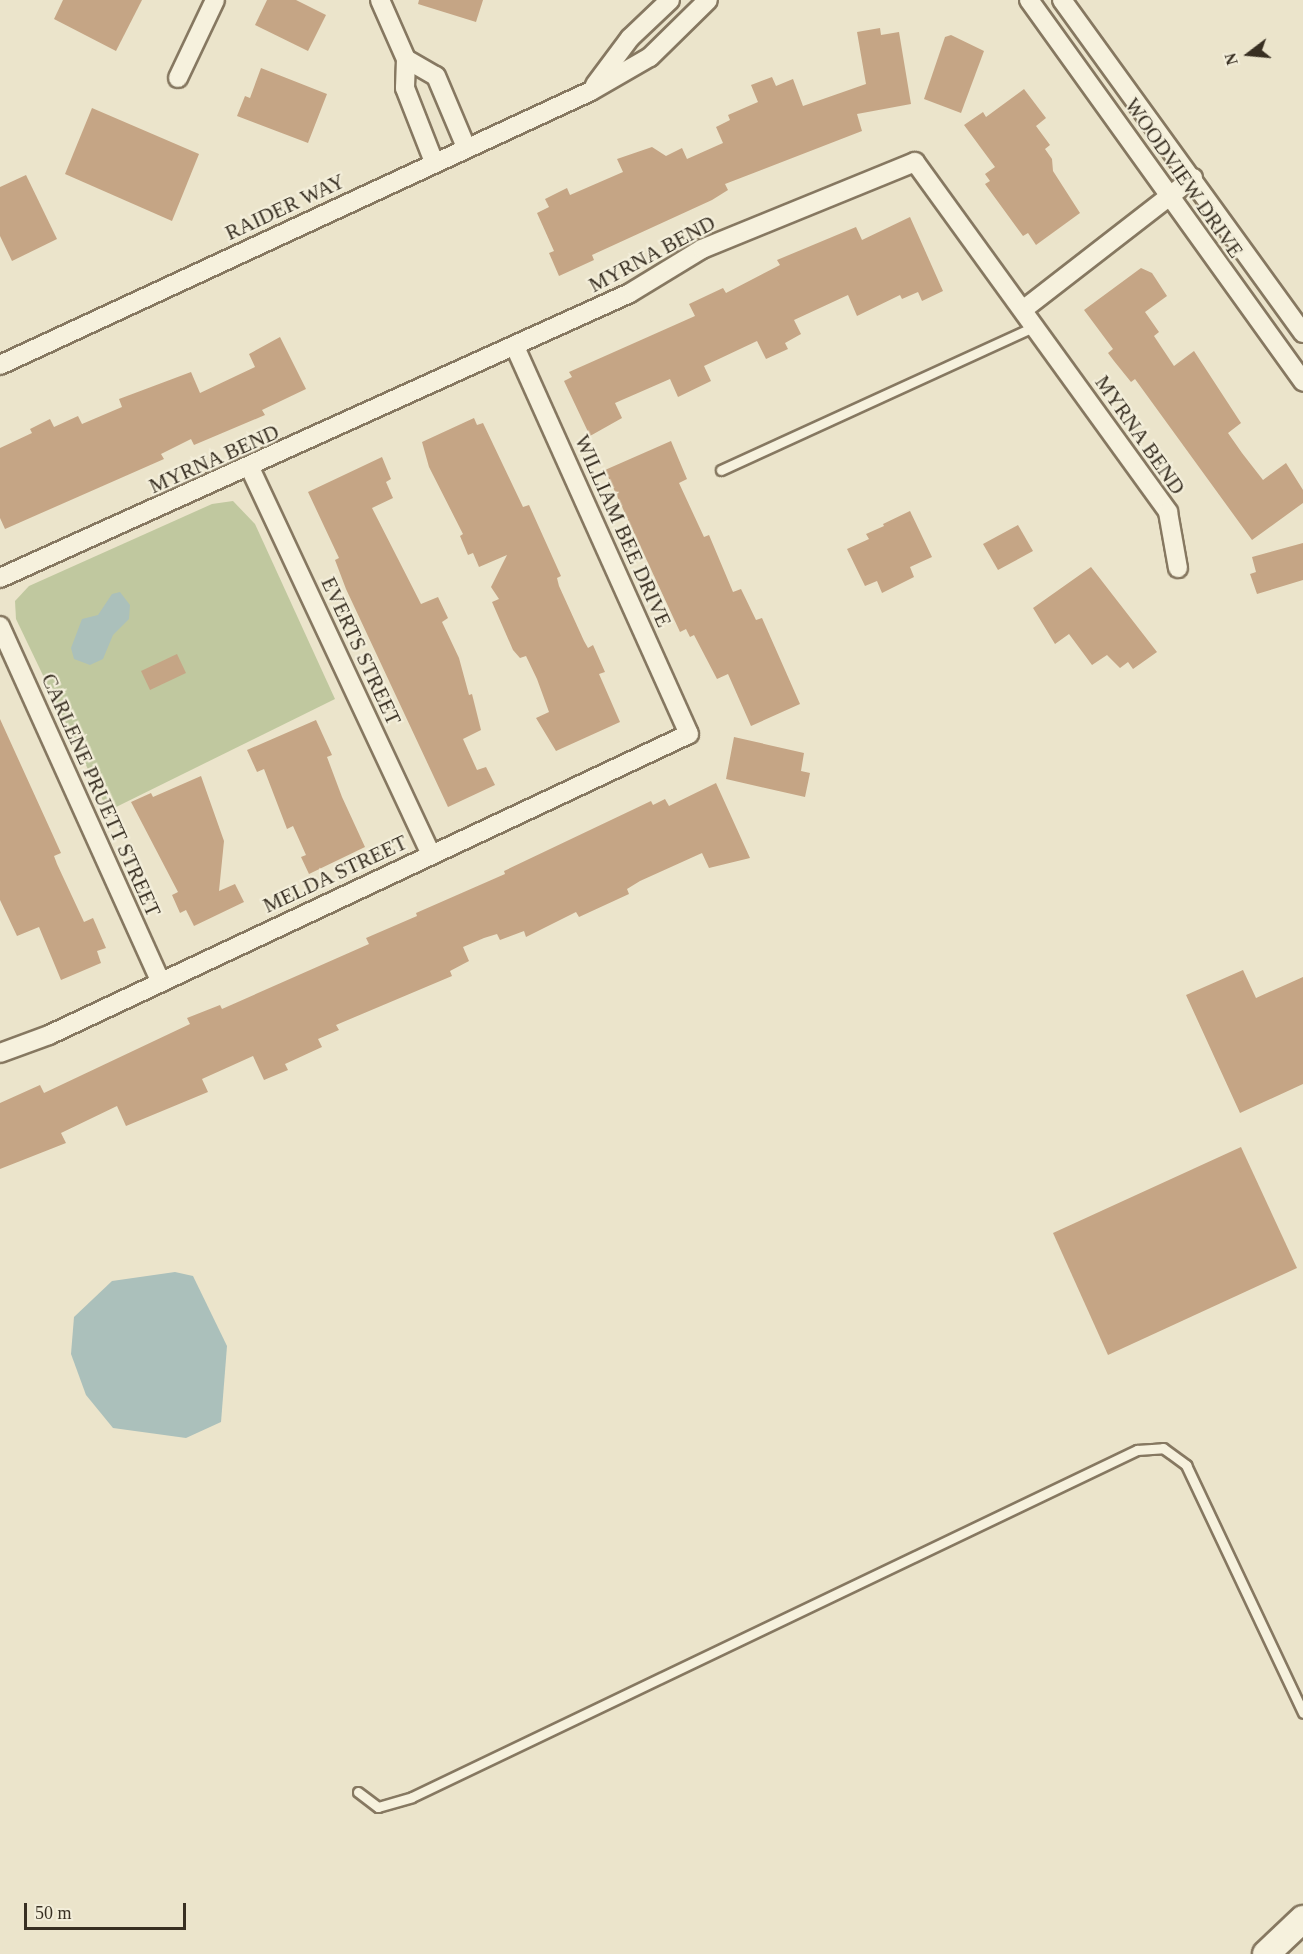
<!DOCTYPE html>
<style>
body{margin:0}
#map{position:relative;width:1303px;height:1954px;overflow:hidden;background:#ebe4cb;font-family:Georgia,serif}
div>[style]{position:absolute}
.green>*{inset:0;background:#c0c89f}
.water>*{inset:0;background:#abc0bb}
.building>*{inset:0;background:#c5a585}
.roads{filter:drop-shadow(2px 0 #867861) drop-shadow(-2px 0 #867861) drop-shadow(0 2px #867861) drop-shadow(0 -2px #867861)}
.lane>*{height:9px;margin:-4.5px;padding:0 4.5px;transform-origin:4.5px;border-radius:4.5px;background:#f6f1dd}
.street>*{height:18px;margin:-9px;padding:0 9px;transform-origin:9px;border-radius:9px;background:#f6f1dd}
.secondary>*{height:26px;margin:-13px;padding:0 13px;transform-origin:13px;border-radius:13px;background:#f6f1dd}
span{translate:-50% -50%;white-space:nowrap;text-align:center;line-height:1.15;-webkit-text-stroke:4.5px #f3eeda;paint-order:stroke}
.street-label{font-size:21px;color:#382f22}
.north{position:absolute;left:1219px;top:24px;width:60px;height:60px;-webkit-text-stroke:4px #f3eeda;paint-order:stroke;rotate:254deg;font-size:16px;font-weight:700;line-height:24px;text-align:center;color:#382f22}
.north::after{content:'';display:block;margin:auto;width:21px;height:27px;background:#382f22;clip-path:polygon(50% 0,100% 100%,50% 72%,0 100%)}
.scale{position:absolute;left:24px;top:1903px;width:162px;height:27px;box-sizing:border-box;border:3px solid #382f22;border-top:0;padding-left:8px;font-size:18px;line-height:21px;white-space:nowrap;color:#382f22;-webkit-text-stroke:4px #f3eeda;paint-order:stroke}
</style>
<div id="map">
<div class="green">
<i style="clip-path:polygon(233px 501px,255px 524px,335px 699px,108px 811px,16px 619px,15px 601px,29px 586px,212px 504px)"></i>
</div>
<div class="water">
<i style="clip-path:polygon(120px 592px,130px 605px,129px 619px,113px 635px,103px 659px,90px 665px,74px 659px,71px 648px,82px 619px,98px 615px,112px 594px)"></i>
<i style="clip-path:polygon(175px 1272px,193px 1276px,227px 1346px,221px 1422px,186px 1438px,113px 1428px,86px 1395px,71px 1354px,74px 1317px,112px 1281px)"></i>
</div>
<div class="building">
<i style="clip-path:polygon(63px 0,142px 0,116px 51px,54px 19px)"></i>
<i style="clip-path:polygon(267px 0,296px 0,326px 15px,308px 51px,255px 25px)"></i>
<i style="clip-path:polygon(419px 0,483px 0,476px 22px,418px 4px)"></i>
<i style="clip-path:polygon(880px 28px,881px 35px,899px 32px,911px 104px,857px 114px,862px 131px,725px 184px,728px 190px,712px 200px,592px 255px,594px 260px,559px 276px,549px 253px,554px 251px,537px 213px,549px 207px,545px 199px,567px 188px,570px 195px,623px 172px,617px 159px,652px 147px,666px 156px,682px 148px,687px 159px,723px 143px,716px 127px,730px 120px,728px 115px,758px 102px,751px 85px,772px 77px,776px 86px,793px 79px,803px 106px,866px 84px,857px 32px)"></i>
<i style="clip-path:polygon(951px 35px,984px 51px,961px 113px,924px 99px,945px 37px)"></i>
<i style="clip-path:polygon(261px 68px,327px 94px,308px 143px,237px 116px,245px 96px,250px 98px)"></i>
<i style="clip-path:polygon(1024px 89px,1046px 118px,1036px 126px,1050px 145px,1045px 149px,1052px 159px,1053px 171px,1080px 213px,1036px 245px,1028px 233px,1023px 236px,985px 184px,990px 181px,985px 174px,995px 167px,964px 125px,983px 112px,986px 117px)"></i>
<i style="clip-path:polygon(92px 108px,199px 154px,172px 221px,65px 174px)"></i>
<i style="clip-path:polygon(26px 175px,57px 239px,12px 261px,0 236px,0 187px)"></i>
<i style="clip-path:polygon(910px 217px,943px 291px,922px 301px,918px 292px,902px 299px,900px 295px,857px 316px,848px 295px,794px 320px,801px 334px,785px 343px,788px 349px,766px 359px,757px 341px,704px 366px,711px 381px,678px 397px,670px 379px,615px 403px,622px 418px,590px 436px,564px 381px,572px 377px,569px 372px,695px 316px,689px 304px,723px 288px,726px 293px,780px 265px,777px 260px,856px 227px,862px 240px)"></i>
<i style="clip-path:polygon(1141px 268px,1152px 273px,1167px 296px,1145px 312px,1159px 332px,1154px 336px,1174px 366px,1194px 351px,1241px 423px,1228px 433px,1242px 453px,1263px 480px,1286px 463px,1303px 490px,1303px 503px,1252px 540px,1135px 379px,1131px 382px,1114px 361px,1108px 353px,1113px 349px,1084px 310px)"></i>
<i style="clip-path:polygon(280px 337px,306px 389px,262px 410px,265px 415px,194px 445px,191px 439px,161px 454px,164px 459px,5px 529px,0 518px,0 448px,32px 433px,30px 429px,50px 419px,54px 427px,78px 416px,82px 424px,122px 407px,119px 399px,191px 372px,200px 393px,255px 367px,249px 354px)"></i>
<i style="clip-path:polygon(474px 418px,477px 425px,483px 423px,523px 507px,529px 505px,561px 576px,557px 578px,559px 586px,584px 641px,588px 648px,593px 645px,605px 672px,599px 674px,620px 722px,556px 751px,536px 718px,549px 712px,537px 679px,526px 656px,520px 658px,513px 650px,492px 602px,499px 599px,491px 587px,507px 555px,479px 567px,473px 553px,468px 555px,460px 536px,463px 534px,429px 467px,422px 442px)"></i>
<i style="clip-path:polygon(671px 441px,687px 479px,679px 483px,704px 537px,709px 535px,733px 592px,741px 589px,756px 620px,762px 618px,800px 704px,751px 726px,728px 674px,717px 679px,694px 635px,690px 637px,686px 629px,680px 632px,605px 470px)"></i>
<i style="clip-path:polygon(382px 457px,391px 479px,386px 482px,393px 498px,372px 508px,421px 604px,438px 597px,448px 618px,442px 622px,459px 658px,469px 695px,472px 694px,481px 730px,463px 739px,477px 770px,486px 767px,495px 785px,448px 807px,346px 589px,335px 560px,339px 558px,308px 492px)"></i>
<i style="clip-path:polygon(910px 511px,932px 557px,910px 567px,914px 577px,882px 593px,877px 581px,865px 586px,847px 549px,869px 539px,866px 534px,884px 526px,883px 524px)"></i>
<i style="clip-path:polygon(1018px 525px,1033px 551px,998px 570px,983px 544px)"></i>
<i style="clip-path:polygon(1303px 543px,1303px 580px,1257px 594px,1250px 574px,1256px 572px,1252px 557px)"></i>
<i style="clip-path:polygon(1091px 567px,1157px 652px,1133px 669px,1128px 662px,1120px 668px,1107px 655px,1092px 665px,1069px 634px,1055px 644px,1033px 608px)"></i>
<i style="clip-path:polygon(177px 654px,186px 673px,150px 690px,141px 671px)"></i>
<i style="clip-path:polygon(0 719px,61px 853px,54px 856px,57px 864px,84px 922px,93px 918px,106px 948px,97px 951px,101px 963px,61px 980px,39px 927px,17px 936px,0 900px)"></i>
<i style="clip-path:polygon(316px 720px,332px 755px,327px 757px,342px 797px,365px 847px,309px 874px,301px 857px,306px 855px,293px 826px,287px 829px,264px 769px,257px 772px,247px 750px)"></i>
<i style="clip-path:polygon(734px 737px,804px 753px,801px 771px,810px 773px,805px 797px,726px 779px)"></i>
<i style="clip-path:polygon(201px 776px,224px 841px,219px 891px,235px 884px,244px 902px,194px 926px,186px 910px,180px 913px,172px 895px,178px 892px,131px 802px,151px 793px,153px 797px)"></i>
<i style="clip-path:polygon(716px 783px,750px 858px,709px 868px,702px 853px,640px 881px,627px 889px,629px 894px,579px 917px,576px 912px,526px 937px,524px 931px,500px 940px,497px 934px,484px 938px,463px 947px,469px 961px,450px 971px,452px 976px,336px 1025px,339px 1030px,318px 1039px,322px 1047px,285px 1064px,288px 1070px,264px 1080px,253px 1056px,202px 1079px,208px 1092px,126px 1126px,117px 1106px,61px 1133px,66px 1143px,0 1169px,0 1103px,40px 1085px,44px 1093px,190px 1024px,187px 1018px,220px 1005px,222px 1009px,369px 944px,366px 938px,417px 916px,416px 913px,505px 874px,504px 871px,651px 801px,653px 805px,665px 799px,669px 806px)"></i>
<i style="clip-path:polygon(1243px 970px,1256px 998px,1303px 977px,1303px 1084px,1240px 1113px,1186px 995px)"></i>
<i style="clip-path:polygon(1241px 1147px,1297px 1268px,1108px 1355px,1053px 1233px)"></i>
</div>
<div class="roads">
<div class="lane">
<i style="left:721px;top:470px;width:345px;rotate:-24.6deg"></i>
<i style="left:358px;top:1792px;width:25px;rotate:37deg"></i>
<i style="left:378px;top:1807px;width:35px;rotate:-16deg"></i>
<i style="left:412px;top:1797px;width:804px;rotate:-25.58deg"></i>
<i style="left:1137px;top:1450px;width:26px;rotate:-4deg"></i>
<i style="left:1163px;top:1448px;width:29px;rotate:36deg"></i>
<i style="left:1186px;top:1465px;width:274px;rotate:64.7deg"></i>
</div>
<div class="street">
<i style="left:380px;top:0;width:64px;rotate:66.2deg"></i>
<i style="left:406px;top:59px;width:29px;rotate:92deg"></i>
<i style="left:405px;top:88px;width:79px;rotate:68.6deg"></i>
<i style="left:1029px;top:0;width:470px;rotate:54.3deg"></i>
<i style="left:1062px;top:0;width:411px;rotate:54.1deg"></i>
<i style="left:406px;top:59px;width:34px;rotate:30deg"></i>
<i style="left:436px;top:76px;width:77px;rotate:67.1deg"></i>
<i style="left:178px;top:78px;width:86px;rotate:-64.6deg"></i>
<i style="left:595px;top:85px;width:59px;rotate:-53.3deg"></i>
<i style="left:630px;top:38px;width:55px;rotate:-43.5deg"></i>
<i style="left:1024px;top:309px;width:214px;rotate:-37.8deg"></i>
<i style="left:0;top:365px;width:651px;rotate:-24.87deg"></i>
<i style="left:591px;top:91px;width:68px;rotate:-30deg"></i>
<i style="left:650px;top:57px;width:81px;rotate:-44.5deg"></i>
<i style="left:250px;top:468px;width:426px;rotate:64.9deg"></i>
<i style="left:0;top:578px;width:691px;rotate:-24.34deg"></i>
<i style="left:630px;top:293px;width:84px;rotate:-31.4deg"></i>
<i style="left:702px;top:249px;width:230px;rotate:-22.2deg"></i>
<i style="left:915px;top:162px;width:432px;rotate:54.1deg"></i>
<i style="left:1168px;top:512px;width:57px;rotate:79.9deg"></i>
<i style="left:0;top:626px;width:391px;rotate:65.7deg"></i>
<i style="left:0;top:1053px;width:52px;rotate:-20.2deg"></i>
<i style="left:49px;top:1035px;width:707px;rotate:-25.19deg"></i>
<i style="left:689px;top:734px;width:425px;rotate:-114.2deg"></i>
</div>
<div class="secondary">
<i style="left:1266px;top:1954px;width:51px;rotate:-43.4deg"></i>
</div>
</div>
<div class="street-label">
<span style="left:1184px;top:178px;rotate:55deg">WOODVIEW DRIVE</span>
<span style="left:285px;top:207px;rotate:-25deg">RAIDER WAY</span>
<span style="left:652px;top:254px;rotate:-28deg">MYRNA BEND</span>
<span style="left:1140px;top:435px;rotate:55deg">MYRNA BEND</span>
<span style="left:214px;top:459px;rotate:-24deg">MYRNA BEND</span>
<span style="left:623px;top:531px;rotate:66deg">WILLIAM BEE DRIVE</span>
<span style="left:361px;top:651px;rotate:65deg">EVERTS STREET</span>
<span style="left:101px;top:795px;rotate:66deg">CARLENE PRUETT STREET</span>
<span style="left:335px;top:874px;rotate:-25deg">MELDA STREET</span>
</div>
<div class="north">N</div>
<div class="scale">50 m</div>
</div>
